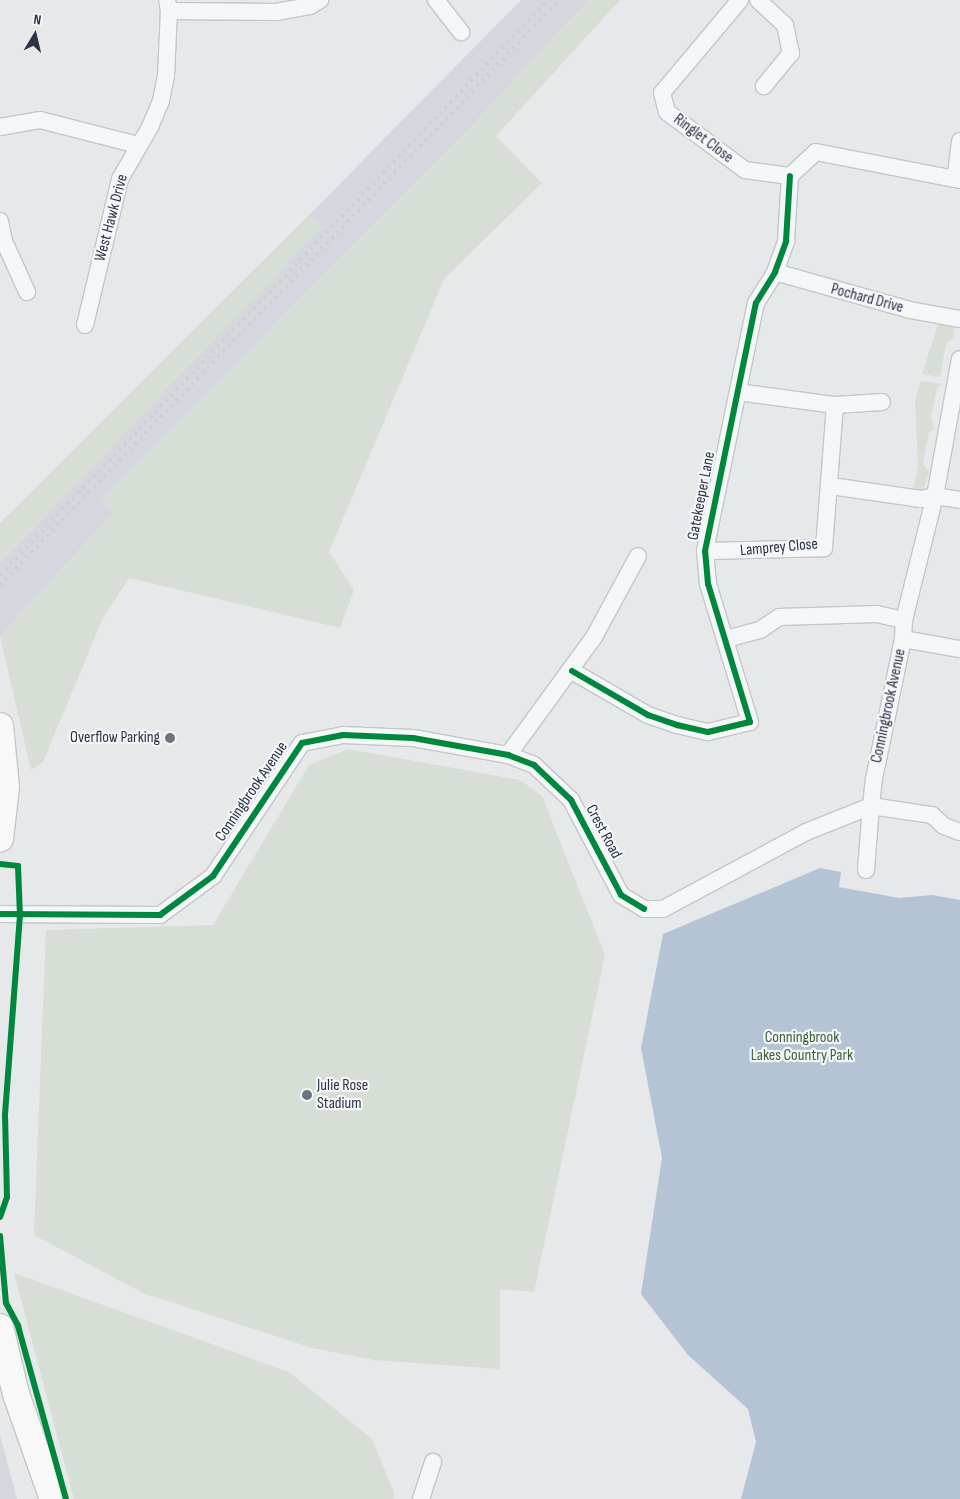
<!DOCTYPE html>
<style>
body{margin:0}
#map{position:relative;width:960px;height:1499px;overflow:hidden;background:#e6e8ea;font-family:"Sofia Sans Condensed",sans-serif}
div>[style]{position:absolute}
.built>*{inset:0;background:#d4d7dd}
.green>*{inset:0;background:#d6ded6}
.water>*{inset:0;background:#b4c4d5}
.roads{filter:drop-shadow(1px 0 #c4c6c8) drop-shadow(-1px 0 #c4c6c8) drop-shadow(0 1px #c4c6c8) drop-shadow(0 -1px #c4c6c8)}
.minor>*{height:16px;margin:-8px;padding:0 8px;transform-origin:8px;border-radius:8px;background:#f5f6f7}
.primary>*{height:26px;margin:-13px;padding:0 13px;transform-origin:13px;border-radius:13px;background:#f8f8f8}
.rail>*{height:4px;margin-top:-2px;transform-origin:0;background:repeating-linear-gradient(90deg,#cecfd2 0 2.5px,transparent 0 7.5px)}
.cycleway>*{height:6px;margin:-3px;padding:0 3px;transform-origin:3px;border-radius:3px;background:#00873e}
.dots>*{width:14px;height:14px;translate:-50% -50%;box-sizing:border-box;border:2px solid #f4f6f9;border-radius:50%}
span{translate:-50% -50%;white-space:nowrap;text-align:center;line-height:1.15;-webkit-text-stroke:4.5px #f4f6f9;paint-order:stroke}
.street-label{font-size:16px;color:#2b3445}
.poi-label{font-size:16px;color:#2b3445}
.right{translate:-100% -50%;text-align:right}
.left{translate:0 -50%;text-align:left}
.park-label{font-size:16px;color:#3f6138}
.north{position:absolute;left:10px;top:10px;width:50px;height:50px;-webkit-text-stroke:4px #f4f6f9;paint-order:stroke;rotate:9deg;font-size:14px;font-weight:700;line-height:20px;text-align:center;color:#2b3445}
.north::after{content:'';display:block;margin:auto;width:18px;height:22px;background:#2b3445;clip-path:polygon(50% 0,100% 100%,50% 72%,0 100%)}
</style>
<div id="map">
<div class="built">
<i style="clip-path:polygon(521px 0,589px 0,478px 119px,102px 499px,113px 513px,0 636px,0 563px,321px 227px,309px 215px)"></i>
<i style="clip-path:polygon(0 1435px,17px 1499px,0 1499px)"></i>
</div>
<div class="green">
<i style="clip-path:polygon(589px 0,620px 0,496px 136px,542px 183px,444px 279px,329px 552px,354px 590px,340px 628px,129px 578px,102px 620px,43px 762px,31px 770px,0 636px,113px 513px,102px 499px,478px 119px)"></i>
<i style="clip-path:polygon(309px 215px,322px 227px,0 563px,0 523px)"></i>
<i style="clip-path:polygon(939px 321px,952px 325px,954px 331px,953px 339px,946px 343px,940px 377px,922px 374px)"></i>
<i style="clip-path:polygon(921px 381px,942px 384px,937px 388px,931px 418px,935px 429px,929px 432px,923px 463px,929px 472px,923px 491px,913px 490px,918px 465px,915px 401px)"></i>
<i style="clip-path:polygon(348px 749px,520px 780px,542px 796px,605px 955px,534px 1292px,500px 1289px,500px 1369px,374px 1360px,312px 1348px,143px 1293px,34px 1235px,46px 930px,213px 925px,309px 765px)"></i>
<i style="clip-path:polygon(14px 1273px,289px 1372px,372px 1439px,395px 1495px,393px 1499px,74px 1499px)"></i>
</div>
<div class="water">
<i style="clip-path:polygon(820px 868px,841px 872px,839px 887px,899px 898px,932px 895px,960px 900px,960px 1499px,741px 1499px,756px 1442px,748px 1409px,688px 1355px,641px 1294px,662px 1158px,641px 1048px,663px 934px)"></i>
</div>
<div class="roads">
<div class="minor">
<i style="left:436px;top:0;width:41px;rotate:52deg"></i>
<i style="left:740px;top:0;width:121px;rotate:130deg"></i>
<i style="left:662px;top:93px;width:20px;rotate:75deg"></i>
<i style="left:667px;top:112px;width:97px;rotate:36.6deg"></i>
<i style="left:745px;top:170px;width:45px;rotate:7.6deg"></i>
<i style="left:758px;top:0;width:37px;rotate:43deg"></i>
<i style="left:785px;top:25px;width:29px;rotate:78deg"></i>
<i style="left:791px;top:53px;width:43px;rotate:129.3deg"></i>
<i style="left:169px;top:11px;width:107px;rotate:0.5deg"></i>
<i style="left:276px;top:12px;width:35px;rotate:-10deg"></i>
<i style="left:310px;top:6px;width:12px;rotate:-31deg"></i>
<i style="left:0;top:127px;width:41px;rotate:-9.9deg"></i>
<i style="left:40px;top:120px;width:101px;rotate:14.3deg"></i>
<i style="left:960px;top:141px;width:38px;rotate:97deg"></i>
<i style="left:955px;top:179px;width:5px;rotate:11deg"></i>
<i style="left:790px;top:176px;width:35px;rotate:-43deg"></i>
<i style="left:816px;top:152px;width:142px;rotate:11deg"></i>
<i style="left:0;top:221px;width:20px;rotate:79deg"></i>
<i style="left:4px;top:241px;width:56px;rotate:65.7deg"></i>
<i style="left:775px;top:272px;width:140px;rotate:15.7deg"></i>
<i style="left:910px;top:310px;width:51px;rotate:10.2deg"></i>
<i style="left:85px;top:325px;width:150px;rotate:-76.5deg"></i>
<i style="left:120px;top:179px;width:60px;rotate:-60deg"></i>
<i style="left:150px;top:127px;width:28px;rotate:-67deg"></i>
<i style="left:161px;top:101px;width:25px;rotate:-79deg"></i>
<i style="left:166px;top:76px;width:65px;rotate:-87.4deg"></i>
<i style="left:169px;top:11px;width:11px;rotate:-100deg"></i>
<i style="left:835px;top:405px;width:47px;rotate:-3.7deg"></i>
<i style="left:831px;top:486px;width:91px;rotate:8.2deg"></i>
<i style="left:921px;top:499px;width:14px;rotate:-12deg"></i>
<i style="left:935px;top:496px;width:25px;rotate:9deg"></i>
<i style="left:705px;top:551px;width:119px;rotate:-1.4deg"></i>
<i style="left:824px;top:548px;width:143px;rotate:-85.6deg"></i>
<i style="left:835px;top:405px;width:98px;rotate:-172.4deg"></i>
<i style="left:726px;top:639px;width:35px;rotate:-15deg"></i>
<i style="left:760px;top:630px;width:23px;rotate:-34deg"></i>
<i style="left:779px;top:617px;width:98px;rotate:-1.8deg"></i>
<i style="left:877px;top:614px;width:28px;rotate:13deg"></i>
<i style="left:903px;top:639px;width:58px;rotate:10deg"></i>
<i style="left:572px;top:671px;width:88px;rotate:30.1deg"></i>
<i style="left:648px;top:715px;width:31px;rotate:19deg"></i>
<i style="left:677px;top:725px;width:32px;rotate:13deg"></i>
<i style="left:708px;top:732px;width:43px;rotate:-13.4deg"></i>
<i style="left:750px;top:722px;width:144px;rotate:-106.9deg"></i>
<i style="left:708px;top:584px;width:33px;rotate:-95deg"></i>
<i style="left:705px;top:551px;width:253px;rotate:-78.4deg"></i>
<i style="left:756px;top:303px;width:36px;rotate:-58deg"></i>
<i style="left:775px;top:272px;width:33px;rotate:-70deg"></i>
<i style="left:786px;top:241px;width:65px;rotate:-86.5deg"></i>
<i style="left:508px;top:755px;width:146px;rotate:-53.9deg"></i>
<i style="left:594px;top:637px;width:92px;rotate:-61.5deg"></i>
<i style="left:866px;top:870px;width:64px;rotate:-85.5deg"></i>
<i style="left:871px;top:806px;width:62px;rotate:8.4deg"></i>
<i style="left:932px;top:815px;width:16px;rotate:43deg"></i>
<i style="left:944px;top:826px;width:17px;rotate:21deg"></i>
<i style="left:0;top:914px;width:160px;rotate:0.4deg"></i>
<i style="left:160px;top:915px;width:66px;rotate:-36.3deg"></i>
<i style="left:213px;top:876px;width:160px;rotate:-56.2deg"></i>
<i style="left:302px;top:743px;width:42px;rotate:-11deg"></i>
<i style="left:343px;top:735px;width:70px;rotate:2.5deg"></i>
<i style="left:413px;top:738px;width:97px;rotate:10.1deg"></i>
<i style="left:508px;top:755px;width:28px;rotate:21deg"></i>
<i style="left:534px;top:765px;width:51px;rotate:43.4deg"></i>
<i style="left:571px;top:800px;width:107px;rotate:62.2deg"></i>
<i style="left:621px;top:895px;width:27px;rotate:31deg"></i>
<i style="left:644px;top:909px;width:19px"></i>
<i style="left:663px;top:909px;width:162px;rotate:-28.3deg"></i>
<i style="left:806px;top:832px;width:70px;rotate:-21.8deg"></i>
<i style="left:871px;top:806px;width:27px;rotate:-84deg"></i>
<i style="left:874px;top:779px;width:143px;rotate:-78.3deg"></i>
<i style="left:903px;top:639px;width:19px;rotate:-87deg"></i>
<i style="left:904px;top:620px;width:128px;rotate:-76deg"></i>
<i style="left:935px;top:496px;width:139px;rotate:-79.7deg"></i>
<i style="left:421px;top:1499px;width:39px;rotate:-72deg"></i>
</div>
<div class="primary">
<i style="left:0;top:726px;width:61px;rotate:84.4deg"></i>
<i style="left:6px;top:787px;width:52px;rotate:96.6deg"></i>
<i style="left:0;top:1327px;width:69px;rotate:76.6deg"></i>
<i style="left:16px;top:1394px;width:111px;rotate:70.6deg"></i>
</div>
</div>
<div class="rail">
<i style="left:0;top:575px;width:794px;rotate:-46.38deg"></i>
<i style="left:0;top:585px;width:810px;rotate:-46.25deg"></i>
</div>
<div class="cycleway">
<i style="left:572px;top:671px;width:88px;rotate:30.1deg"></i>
<i style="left:648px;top:715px;width:31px;rotate:19deg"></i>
<i style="left:677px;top:725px;width:32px;rotate:13deg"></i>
<i style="left:708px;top:732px;width:43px;rotate:-13.4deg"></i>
<i style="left:750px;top:722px;width:144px;rotate:-106.9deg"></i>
<i style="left:708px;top:584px;width:33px;rotate:-95deg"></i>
<i style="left:705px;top:551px;width:253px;rotate:-78.4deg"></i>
<i style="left:756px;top:303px;width:36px;rotate:-58deg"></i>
<i style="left:775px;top:272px;width:33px;rotate:-70deg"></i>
<i style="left:786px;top:241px;width:65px;rotate:-86.5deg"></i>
<i style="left:0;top:864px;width:18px;rotate:6deg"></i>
<i style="left:18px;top:866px;width:49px;rotate:87.7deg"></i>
<i style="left:20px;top:915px;width:201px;rotate:94.3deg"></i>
<i style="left:5px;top:1115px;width:82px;rotate:88.6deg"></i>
<i style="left:7px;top:1197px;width:21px;rotate:109deg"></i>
<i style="left:0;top:914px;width:160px;rotate:0.4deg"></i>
<i style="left:160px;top:915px;width:66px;rotate:-36.3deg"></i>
<i style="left:213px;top:876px;width:160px;rotate:-56.2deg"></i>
<i style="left:302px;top:743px;width:42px;rotate:-11deg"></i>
<i style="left:343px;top:735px;width:70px;rotate:2.5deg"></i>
<i style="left:413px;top:738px;width:97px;rotate:10.1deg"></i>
<i style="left:508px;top:755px;width:28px;rotate:21deg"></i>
<i style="left:534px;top:765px;width:51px;rotate:43.4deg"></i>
<i style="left:571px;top:800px;width:107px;rotate:62.2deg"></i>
<i style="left:621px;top:895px;width:27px;rotate:31deg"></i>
<i style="left:0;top:1236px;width:67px;rotate:84.9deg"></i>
<i style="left:6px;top:1303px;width:26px;rotate:62deg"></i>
<i style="left:18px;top:1326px;width:180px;rotate:74.5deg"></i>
</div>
<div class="dots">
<i style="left:170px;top:738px;background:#6c737f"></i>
<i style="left:307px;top:1095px;background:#6c737f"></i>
</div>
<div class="street-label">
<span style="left:703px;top:139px;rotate:37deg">Ringlet Close</span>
<span style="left:112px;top:218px;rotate:-75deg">West Hawk Drive</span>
<span style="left:867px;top:299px;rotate:15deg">Pochard Drive</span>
<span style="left:702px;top:496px;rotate:-79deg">Gatekeeper Lane</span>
<span style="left:779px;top:548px;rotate:-5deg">Lamprey Close</span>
<span style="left:889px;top:706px;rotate:-78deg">Conningbrook Avenue</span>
<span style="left:252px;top:792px;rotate:-56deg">Conningbrook Avenue</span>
<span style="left:603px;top:832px;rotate:62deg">Crest Road</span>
</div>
<div class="poi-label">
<span class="right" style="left:160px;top:738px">Overflow Parking</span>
<span class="left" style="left:317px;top:1095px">Julie Rose<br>Stadium</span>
</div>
<div class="park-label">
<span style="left:802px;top:1047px">Conningbrook<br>Lakes Country Park</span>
</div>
<div class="north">N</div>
</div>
